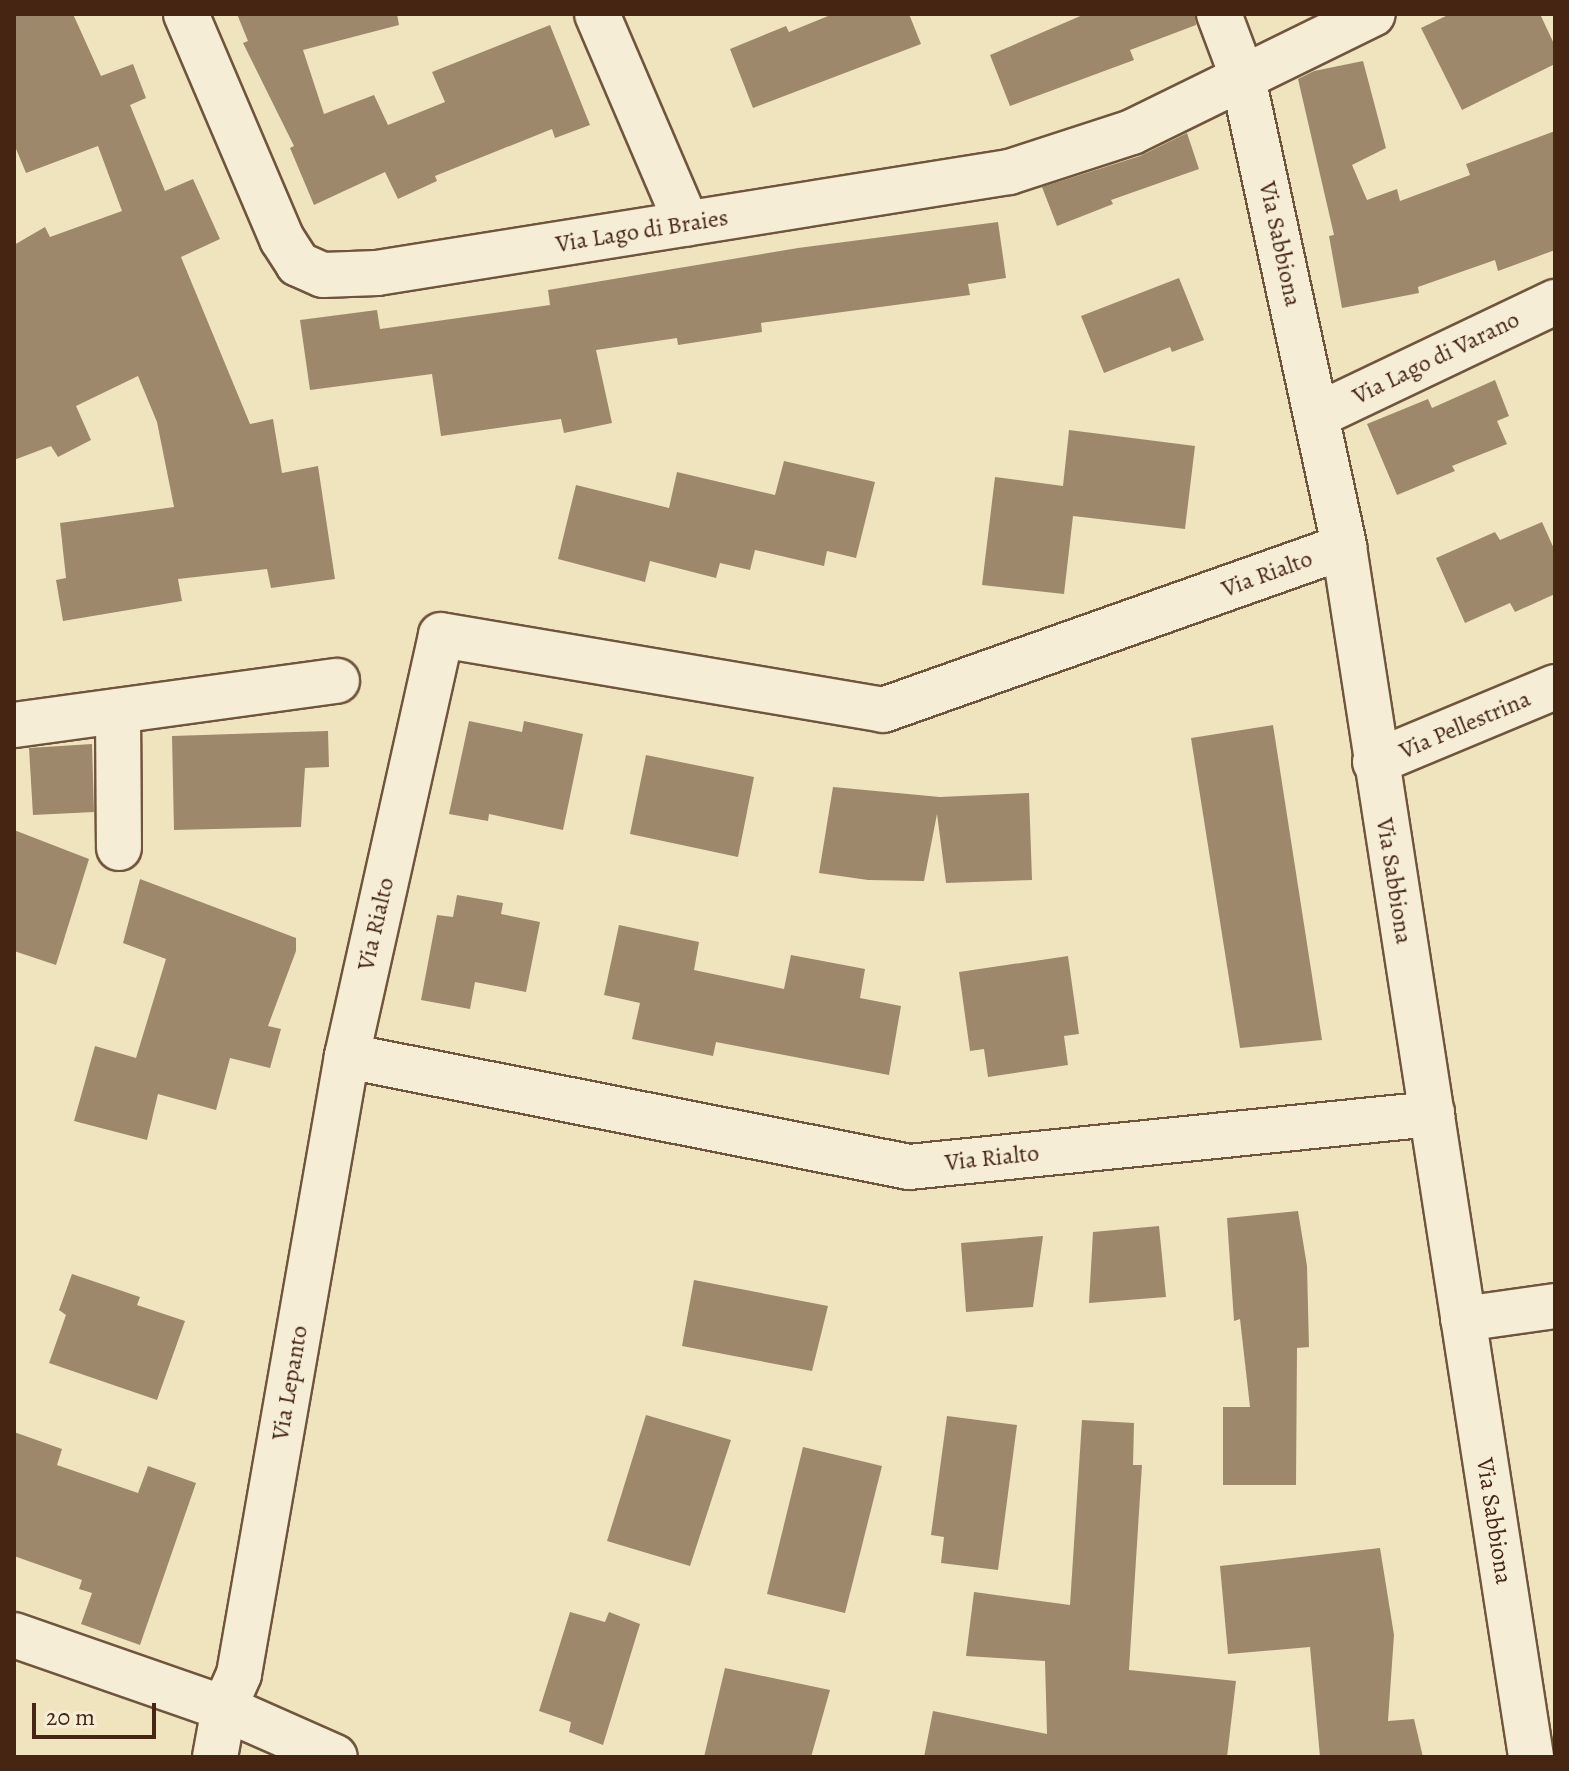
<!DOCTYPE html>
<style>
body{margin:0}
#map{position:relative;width:1569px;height:1771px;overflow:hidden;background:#f0e4bf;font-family:Alegreya,serif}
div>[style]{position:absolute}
.building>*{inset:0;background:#9e886c}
.roads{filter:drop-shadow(2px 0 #70553d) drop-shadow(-2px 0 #70553d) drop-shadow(0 2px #70553d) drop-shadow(0 -2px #70553d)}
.minor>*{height:44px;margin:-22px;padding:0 22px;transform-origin:22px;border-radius:22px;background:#f5edd5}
span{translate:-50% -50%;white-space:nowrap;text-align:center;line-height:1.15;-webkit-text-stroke:8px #f5edd5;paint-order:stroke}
.street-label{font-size:24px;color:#462512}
.frame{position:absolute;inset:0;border:16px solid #462512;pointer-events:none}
.scale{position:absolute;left:32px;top:1703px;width:124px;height:36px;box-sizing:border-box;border:4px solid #462512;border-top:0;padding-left:10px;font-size:24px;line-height:28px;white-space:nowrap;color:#462512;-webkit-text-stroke:6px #f5edd5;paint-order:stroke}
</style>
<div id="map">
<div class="building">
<i style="clip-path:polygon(14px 14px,73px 14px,101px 76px,133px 64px,146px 98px,130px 105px,165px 191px,193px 179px,220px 239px,181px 257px,250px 424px,273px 419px,282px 473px,318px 466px,335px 579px,271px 588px,267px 569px,178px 579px,182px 601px,63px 621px,56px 580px,66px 578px,60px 523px,174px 507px,157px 422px,138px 376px,76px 406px,91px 440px,58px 457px,51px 446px,14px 460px,14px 245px,45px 227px,50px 237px,122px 211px,98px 146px,26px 173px,14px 144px)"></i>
<i style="clip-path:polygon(237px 14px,397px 14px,399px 25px,303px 50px,324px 114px,374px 95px,388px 125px,445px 102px,432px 72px,550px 25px,590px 125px,555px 138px,552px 129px,435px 176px,437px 181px,398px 199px,385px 172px,314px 205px,290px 148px,294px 146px,243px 43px,248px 41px)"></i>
<i style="clip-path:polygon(833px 14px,909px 14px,921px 44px,753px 108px,730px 49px,786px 26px,789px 32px)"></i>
<i style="clip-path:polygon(1085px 14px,1195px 14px,1196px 25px,1130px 50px,1134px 60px,1010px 106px,990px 55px)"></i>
<i style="clip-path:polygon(1450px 14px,1540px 14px,1555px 46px,1555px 64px,1462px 110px,1421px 28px)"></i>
<i style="clip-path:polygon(1363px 61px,1386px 148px,1352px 165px,1367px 200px,1397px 189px,1400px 201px,1470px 175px,1466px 164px,1555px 131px,1555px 250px,1498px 271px,1495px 260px,1418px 287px,1419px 293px,1342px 308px,1329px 236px,1334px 235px,1298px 79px,1314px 71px)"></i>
<i style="clip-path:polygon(1187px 133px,1199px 169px,1111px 200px,1113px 204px,1057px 226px,1042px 187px,1140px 156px)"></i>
<i style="clip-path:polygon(998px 222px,1006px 278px,968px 284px,970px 295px,761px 323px,762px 332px,678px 345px,677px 338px,596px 350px,612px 423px,564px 433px,561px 419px,441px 436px,432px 374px,310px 390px,300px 320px,377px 310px,380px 329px,550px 305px,548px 290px,798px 248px)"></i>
<i style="clip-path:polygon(1179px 278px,1204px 340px,1172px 352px,1170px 347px,1104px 373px,1081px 316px)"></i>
<i style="clip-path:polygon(1495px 380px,1509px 416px,1497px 421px,1507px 444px,1452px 466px,1455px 471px,1397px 495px,1367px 424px,1428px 399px,1432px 408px)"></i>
<i style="clip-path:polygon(1069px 430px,1195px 446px,1185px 529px,1073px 516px,1064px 594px,982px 585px,995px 477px,1063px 486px)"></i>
<i style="clip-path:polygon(784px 461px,875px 482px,856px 558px,827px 551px,824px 566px,755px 550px,750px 570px,720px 563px,716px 578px,650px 561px,645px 582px,558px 559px,576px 485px,669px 508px,677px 472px,775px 495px)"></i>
<i style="clip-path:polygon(1542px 522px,1555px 551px,1555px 594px,1515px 612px,1510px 603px,1465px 623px,1436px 558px,1495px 532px,1500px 540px)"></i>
<i style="clip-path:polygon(469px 721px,522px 732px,524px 721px,583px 734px,563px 830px,489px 814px,488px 821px,449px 814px)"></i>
<i style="clip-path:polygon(1273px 725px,1322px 1040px,1240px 1048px,1191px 738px)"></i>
<i style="clip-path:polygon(328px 731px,329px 767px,305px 768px,301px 827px,174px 830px,172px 736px)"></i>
<i style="clip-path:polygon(92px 744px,94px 812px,33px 815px,29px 748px)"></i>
<i style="clip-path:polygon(646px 755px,754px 777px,738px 857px,630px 834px)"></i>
<i style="clip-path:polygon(833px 787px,940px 797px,1029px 793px,1032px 880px,946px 883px,937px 814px,924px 881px,868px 880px,819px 873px)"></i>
<i style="clip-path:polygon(14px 830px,89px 859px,56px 965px,14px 951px)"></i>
<i style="clip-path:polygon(140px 879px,296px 938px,296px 951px,268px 1026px,281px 1029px,270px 1068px,230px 1058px,216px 1110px,158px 1094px,147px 1140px,74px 1121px,95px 1046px,136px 1058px,166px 959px,123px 943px)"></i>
<i style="clip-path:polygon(457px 895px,503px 903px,501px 914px,540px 922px,526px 992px,475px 982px,470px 1009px,421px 1000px,437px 915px,453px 917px)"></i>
<i style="clip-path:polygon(619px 925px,699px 942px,694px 970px,784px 989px,791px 955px,865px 969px,860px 998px,901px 1006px,889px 1075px,716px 1042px,713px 1056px,632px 1039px,640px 1003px,604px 995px)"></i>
<i style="clip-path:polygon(1068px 956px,1079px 1034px,1064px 1036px,1068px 1065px,988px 1077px,984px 1049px,970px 1051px,959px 972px)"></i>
<i style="clip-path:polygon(1298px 1211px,1307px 1266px,1309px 1347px,1297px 1348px,1296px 1485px,1223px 1485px,1223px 1407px,1250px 1407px,1240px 1319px,1234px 1321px,1227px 1218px)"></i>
<i style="clip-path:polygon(1159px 1226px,1166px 1297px,1089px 1303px,1093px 1232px)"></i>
<i style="clip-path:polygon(1043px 1236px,1033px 1307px,966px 1312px,961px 1243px)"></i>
<i style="clip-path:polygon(72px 1274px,140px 1297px,137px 1305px,185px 1321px,157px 1400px,49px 1363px,66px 1315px,59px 1310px)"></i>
<i style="clip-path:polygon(694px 1280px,828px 1306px,812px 1371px,682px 1346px)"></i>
<i style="clip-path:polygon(646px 1415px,731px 1440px,690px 1566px,607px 1541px)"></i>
<i style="clip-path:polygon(947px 1416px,1017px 1425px,998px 1570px,941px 1563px,944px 1537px,931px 1535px)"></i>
<i style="clip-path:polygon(1082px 1420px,1134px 1423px,1133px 1465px,1142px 1465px,1129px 1670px,1236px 1681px,1227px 1757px,924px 1757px,933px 1711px,1047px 1734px,1045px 1661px,966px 1656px,974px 1592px,1070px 1605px)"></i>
<i style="clip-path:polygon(14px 1432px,62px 1449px,57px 1465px,138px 1493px,148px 1466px,196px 1483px,140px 1645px,81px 1624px,92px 1593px,79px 1589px,82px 1580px,14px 1556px)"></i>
<i style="clip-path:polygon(803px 1447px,882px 1466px,845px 1613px,767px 1594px)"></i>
<i style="clip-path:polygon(1380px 1548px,1394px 1635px,1388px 1721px,1414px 1719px,1423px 1757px,1320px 1757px,1310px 1647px,1228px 1654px,1220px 1566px)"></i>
<i style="clip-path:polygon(570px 1612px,605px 1622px,609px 1612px,640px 1624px,603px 1745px,569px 1732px,571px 1722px,539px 1711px)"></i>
<i style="clip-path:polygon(725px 1668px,830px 1690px,811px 1757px,704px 1757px)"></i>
</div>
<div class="roads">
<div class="minor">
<i style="left:186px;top:14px;width:245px;rotate:66.9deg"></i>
<i style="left:282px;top:239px;width:30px;rotate:57deg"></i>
<i style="left:298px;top:264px;width:27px;rotate:24deg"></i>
<i style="left:323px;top:275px;width:54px;rotate:-2.1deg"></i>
<i style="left:377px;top:273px;width:640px;rotate:-9.08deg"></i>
<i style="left:1009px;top:172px;width:129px;rotate:-18deg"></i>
<i style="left:1132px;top:132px;width:268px;rotate:-26.1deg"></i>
<i style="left:597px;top:14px;width:228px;rotate:66.8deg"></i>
<i style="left:1219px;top:14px;width:68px;rotate:69.4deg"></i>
<i style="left:1243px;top:78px;width:480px;rotate:77.8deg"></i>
<i style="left:1344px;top:547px;width:1224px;rotate:81.21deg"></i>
<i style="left:1318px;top:415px;width:263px;rotate:-25.5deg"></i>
<i style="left:118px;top:711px;width:137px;rotate:89.6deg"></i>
<i style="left:14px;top:725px;width:326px;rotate:-7.8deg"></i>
<i style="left:1375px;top:762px;width:195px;rotate:-22.6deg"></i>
<i style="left:347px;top:1056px;width:573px;rotate:11.17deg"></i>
<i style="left:909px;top:1167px;width:526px;rotate:-5.79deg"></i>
<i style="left:1463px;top:1319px;width:93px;rotate:-8deg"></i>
<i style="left:14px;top:1635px;width:222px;rotate:19.2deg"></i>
<i style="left:224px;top:1708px;width:121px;rotate:23.8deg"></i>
<i style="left:215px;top:1757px;width:50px;rotate:-79.6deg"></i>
<i style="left:224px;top:1708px;width:37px;rotate:-66deg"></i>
<i style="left:239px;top:1674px;width:627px;rotate:-80.09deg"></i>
<i style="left:347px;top:1056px;width:431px;rotate:-77.4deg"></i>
<i style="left:441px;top:635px;width:448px;rotate:9.6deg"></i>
<i style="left:883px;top:710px;width:489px;rotate:-19.5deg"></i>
</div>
</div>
<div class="street-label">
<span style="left:642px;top:231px;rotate:-9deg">Via Lago di Braies</span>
<span style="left:1280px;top:244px;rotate:78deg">Via Sabbiona</span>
<span style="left:1436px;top:358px;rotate:-26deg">Via Lago di Varano</span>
<span style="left:1267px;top:574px;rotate:-20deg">Via Rialto</span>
<span style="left:1465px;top:725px;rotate:-23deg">Via Pellestrina</span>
<span style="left:1394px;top:881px;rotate:81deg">Via Sabbiona</span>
<span style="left:376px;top:924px;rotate:-77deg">Via Rialto</span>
<span style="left:992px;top:1158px;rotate:-6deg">Via Rialto</span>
<span style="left:290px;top:1383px;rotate:-80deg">Via Lepanto</span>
<span style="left:1494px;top:1521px;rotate:81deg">Via Sabbiona</span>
</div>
<div class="frame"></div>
<div class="scale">20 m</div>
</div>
